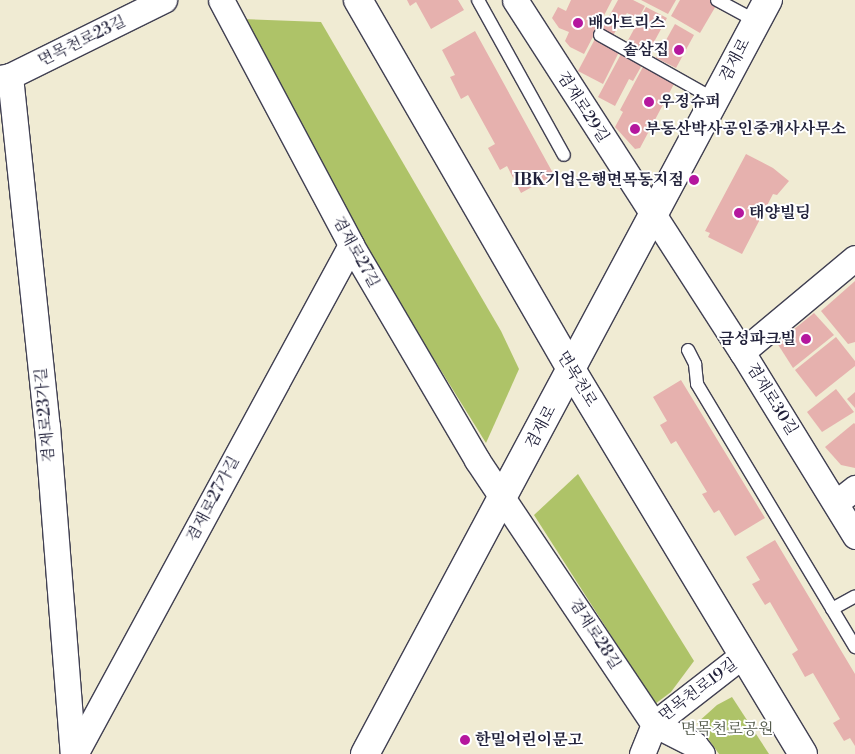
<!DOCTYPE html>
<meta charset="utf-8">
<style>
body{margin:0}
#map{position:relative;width:855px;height:754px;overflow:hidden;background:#f0ebd3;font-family:"Libre Bodoni","Noto Serif KR",serif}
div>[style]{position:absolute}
.green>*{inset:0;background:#aec368}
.building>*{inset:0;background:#e6b1ae}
.roads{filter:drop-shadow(1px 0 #414052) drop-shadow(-1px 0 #414052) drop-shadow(0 1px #414052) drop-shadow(0 -1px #414052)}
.service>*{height:12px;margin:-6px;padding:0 6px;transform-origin:6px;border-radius:6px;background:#fff}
.minor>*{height:25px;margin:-12.5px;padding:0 12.5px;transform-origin:12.5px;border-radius:12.5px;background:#fff}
.secondary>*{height:28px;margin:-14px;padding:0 14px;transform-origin:14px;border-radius:14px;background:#fff}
.dots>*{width:14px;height:14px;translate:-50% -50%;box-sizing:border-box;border:2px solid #fff;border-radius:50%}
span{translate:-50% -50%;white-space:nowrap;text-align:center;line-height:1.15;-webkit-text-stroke:4px #fff;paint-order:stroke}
.poi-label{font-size:16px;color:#22223b;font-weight:700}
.left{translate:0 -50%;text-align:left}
.right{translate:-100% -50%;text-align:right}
.street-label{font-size:16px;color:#22223b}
.park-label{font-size:16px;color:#535a4b}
</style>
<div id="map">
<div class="green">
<i style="clip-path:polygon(241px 19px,321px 22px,501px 331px,519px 369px,486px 443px,365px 248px)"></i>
<i style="clip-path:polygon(578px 474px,694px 661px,671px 692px,655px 704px,534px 515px)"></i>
<i style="clip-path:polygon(732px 697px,769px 754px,719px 754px,697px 723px,717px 705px)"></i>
</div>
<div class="building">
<i style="clip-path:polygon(407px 0,458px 0,464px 10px,431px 29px,416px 2px,410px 6px)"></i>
<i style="clip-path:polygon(571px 0,612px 0,584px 54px,570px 47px,565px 41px,569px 32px,559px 28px,552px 18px,558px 7px,566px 11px)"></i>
<i style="clip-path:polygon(618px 0,633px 0,645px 6px,638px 19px,627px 13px,612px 37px,601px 31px)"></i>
<i style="clip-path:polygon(641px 0,676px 0,668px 14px)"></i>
<i style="clip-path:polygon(680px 0,710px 0,717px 4px,700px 33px,671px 16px)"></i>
<i style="clip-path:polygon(646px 7px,667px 18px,647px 55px,626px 44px)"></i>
<i style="clip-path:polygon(675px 24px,694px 35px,676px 68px,656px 58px)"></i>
<i style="clip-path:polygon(475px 31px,554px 175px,521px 193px,507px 166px,500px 170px,488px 148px,495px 144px,468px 95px,461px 99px,450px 77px,455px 75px,442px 50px)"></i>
<i style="clip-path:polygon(596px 37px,620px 50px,603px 84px,578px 71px)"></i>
<i style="clip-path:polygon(621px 54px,642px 65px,633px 81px,629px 79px,615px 106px,598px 97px)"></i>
<i style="clip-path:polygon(644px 65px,675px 82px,640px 148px,635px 149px,615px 127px,623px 112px,620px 110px)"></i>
<i style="clip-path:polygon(746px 154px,773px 168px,789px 181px,777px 195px,773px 194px,742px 254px,708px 237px,710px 233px,705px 231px)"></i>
<i style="clip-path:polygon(855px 281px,855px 342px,848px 344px,821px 311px)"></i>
<i style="clip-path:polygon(814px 313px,834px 335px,793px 368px,777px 343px)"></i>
<i style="clip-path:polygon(836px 337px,855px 361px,855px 366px,816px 397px,795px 370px)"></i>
<i style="clip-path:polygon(681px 380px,765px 518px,735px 536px,719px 510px,714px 513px,702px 494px,707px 492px,676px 441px,671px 444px,660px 425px,667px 421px,653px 397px)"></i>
<i style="clip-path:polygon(836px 389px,854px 412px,822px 432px,807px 412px)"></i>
<i style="clip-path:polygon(855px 392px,855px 408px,847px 399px)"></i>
<i style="clip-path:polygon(854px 423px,855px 424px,855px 468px,841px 465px,825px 447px)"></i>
<i style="clip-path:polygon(775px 540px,855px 674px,855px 746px,850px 738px,844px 741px,833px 723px,840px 719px,813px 673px,805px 677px,792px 654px,798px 650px,770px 602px,765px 605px,752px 584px,760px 580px,746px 557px)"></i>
</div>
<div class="roads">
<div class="service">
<i style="left:478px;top:0;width:177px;rotate:61deg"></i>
<i style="left:717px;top:0;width:44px;rotate:28.3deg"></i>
<i style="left:600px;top:35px;width:131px;rotate:29.3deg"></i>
<i style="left:688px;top:350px;width:16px;rotate:63deg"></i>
<i style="left:695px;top:364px;width:20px;rotate:84deg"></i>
<i style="left:697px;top:384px;width:307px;rotate:59deg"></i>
<i style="left:832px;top:609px;width:26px;rotate:-29deg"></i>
</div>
<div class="minor">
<i style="left:221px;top:0;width:277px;rotate:62deg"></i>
<i style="left:351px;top:245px;width:249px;rotate:59.6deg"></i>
<i style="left:477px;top:460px;width:318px;rotate:56.2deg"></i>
<i style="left:654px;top:724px;width:46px;rotate:27.1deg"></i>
<i style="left:695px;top:745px;width:11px;rotate:52deg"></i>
<i style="left:515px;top:0;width:419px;rotate:57.2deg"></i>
<i style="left:742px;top:352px;width:216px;rotate:58.4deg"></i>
<i style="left:10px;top:76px;width:352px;rotate:84deg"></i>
<i style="left:47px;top:426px;width:329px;rotate:85.5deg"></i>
<i style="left:0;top:78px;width:10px;rotate:-11deg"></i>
<i style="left:10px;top:76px;width:172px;rotate:-26.3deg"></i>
<i style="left:742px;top:352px;width:147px;rotate:-39.8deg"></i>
<i style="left:837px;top:502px;width:23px;rotate:-38deg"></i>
<i style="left:75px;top:754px;width:579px;rotate:-61.53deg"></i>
<i style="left:642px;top:754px;width:32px;rotate:-68deg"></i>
<i style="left:654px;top:724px;width:113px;rotate:-37.8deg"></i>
</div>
<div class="secondary">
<i style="left:358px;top:0;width:428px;rotate:60deg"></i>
<i style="left:572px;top:371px;width:447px;rotate:58.9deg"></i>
<i style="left:365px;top:754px;width:855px;rotate:-61.88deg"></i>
</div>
</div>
<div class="dots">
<i style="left:578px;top:23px;background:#b5179e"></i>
<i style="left:679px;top:50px;background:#b5179e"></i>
<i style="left:649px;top:102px;background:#b5179e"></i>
<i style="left:635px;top:129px;background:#b5179e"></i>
<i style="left:694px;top:180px;background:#b5179e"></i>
<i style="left:739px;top:213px;background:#b5179e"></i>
<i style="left:806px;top:339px;background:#b5179e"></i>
<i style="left:465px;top:740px;background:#b5179e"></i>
</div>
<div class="poi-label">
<span class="left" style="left:588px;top:23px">배아트리스</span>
<span class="right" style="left:669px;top:50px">솥삼집</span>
<span class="left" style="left:659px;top:102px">우정슈퍼</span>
<span class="left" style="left:645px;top:129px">부동산박사공인중개사사무소</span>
<span class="right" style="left:684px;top:180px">IBK기업은행면목동지점</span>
<span class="left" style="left:749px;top:213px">태양빌딩</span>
<span class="right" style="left:796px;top:339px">금성파크빌</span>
<span class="left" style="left:475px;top:740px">한밀어린이문고</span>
</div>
<div class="street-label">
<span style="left:82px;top:41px;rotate:-26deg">면목천로23길</span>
<span style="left:735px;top:60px;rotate:-62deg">겸재로</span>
<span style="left:583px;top:107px;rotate:57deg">겸재로29길</span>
<span style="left:356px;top:252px;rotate:61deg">겸재로27길</span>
<span style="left:577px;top:379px;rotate:59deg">면목천로</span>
<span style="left:772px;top:399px;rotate:58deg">겸재로30길</span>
<span style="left:45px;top:415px;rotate:-95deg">겸재로23가길</span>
<span style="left:541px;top:427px;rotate:-62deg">겸재로</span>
<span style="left:213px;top:499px;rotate:-62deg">겸재로27가길</span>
<span style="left:595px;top:634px;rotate:57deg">겸재로28길</span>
<span style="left:698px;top:690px;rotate:-37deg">면목천로19길</span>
</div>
<div class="park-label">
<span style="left:727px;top:729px">면목천로공원</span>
</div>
</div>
